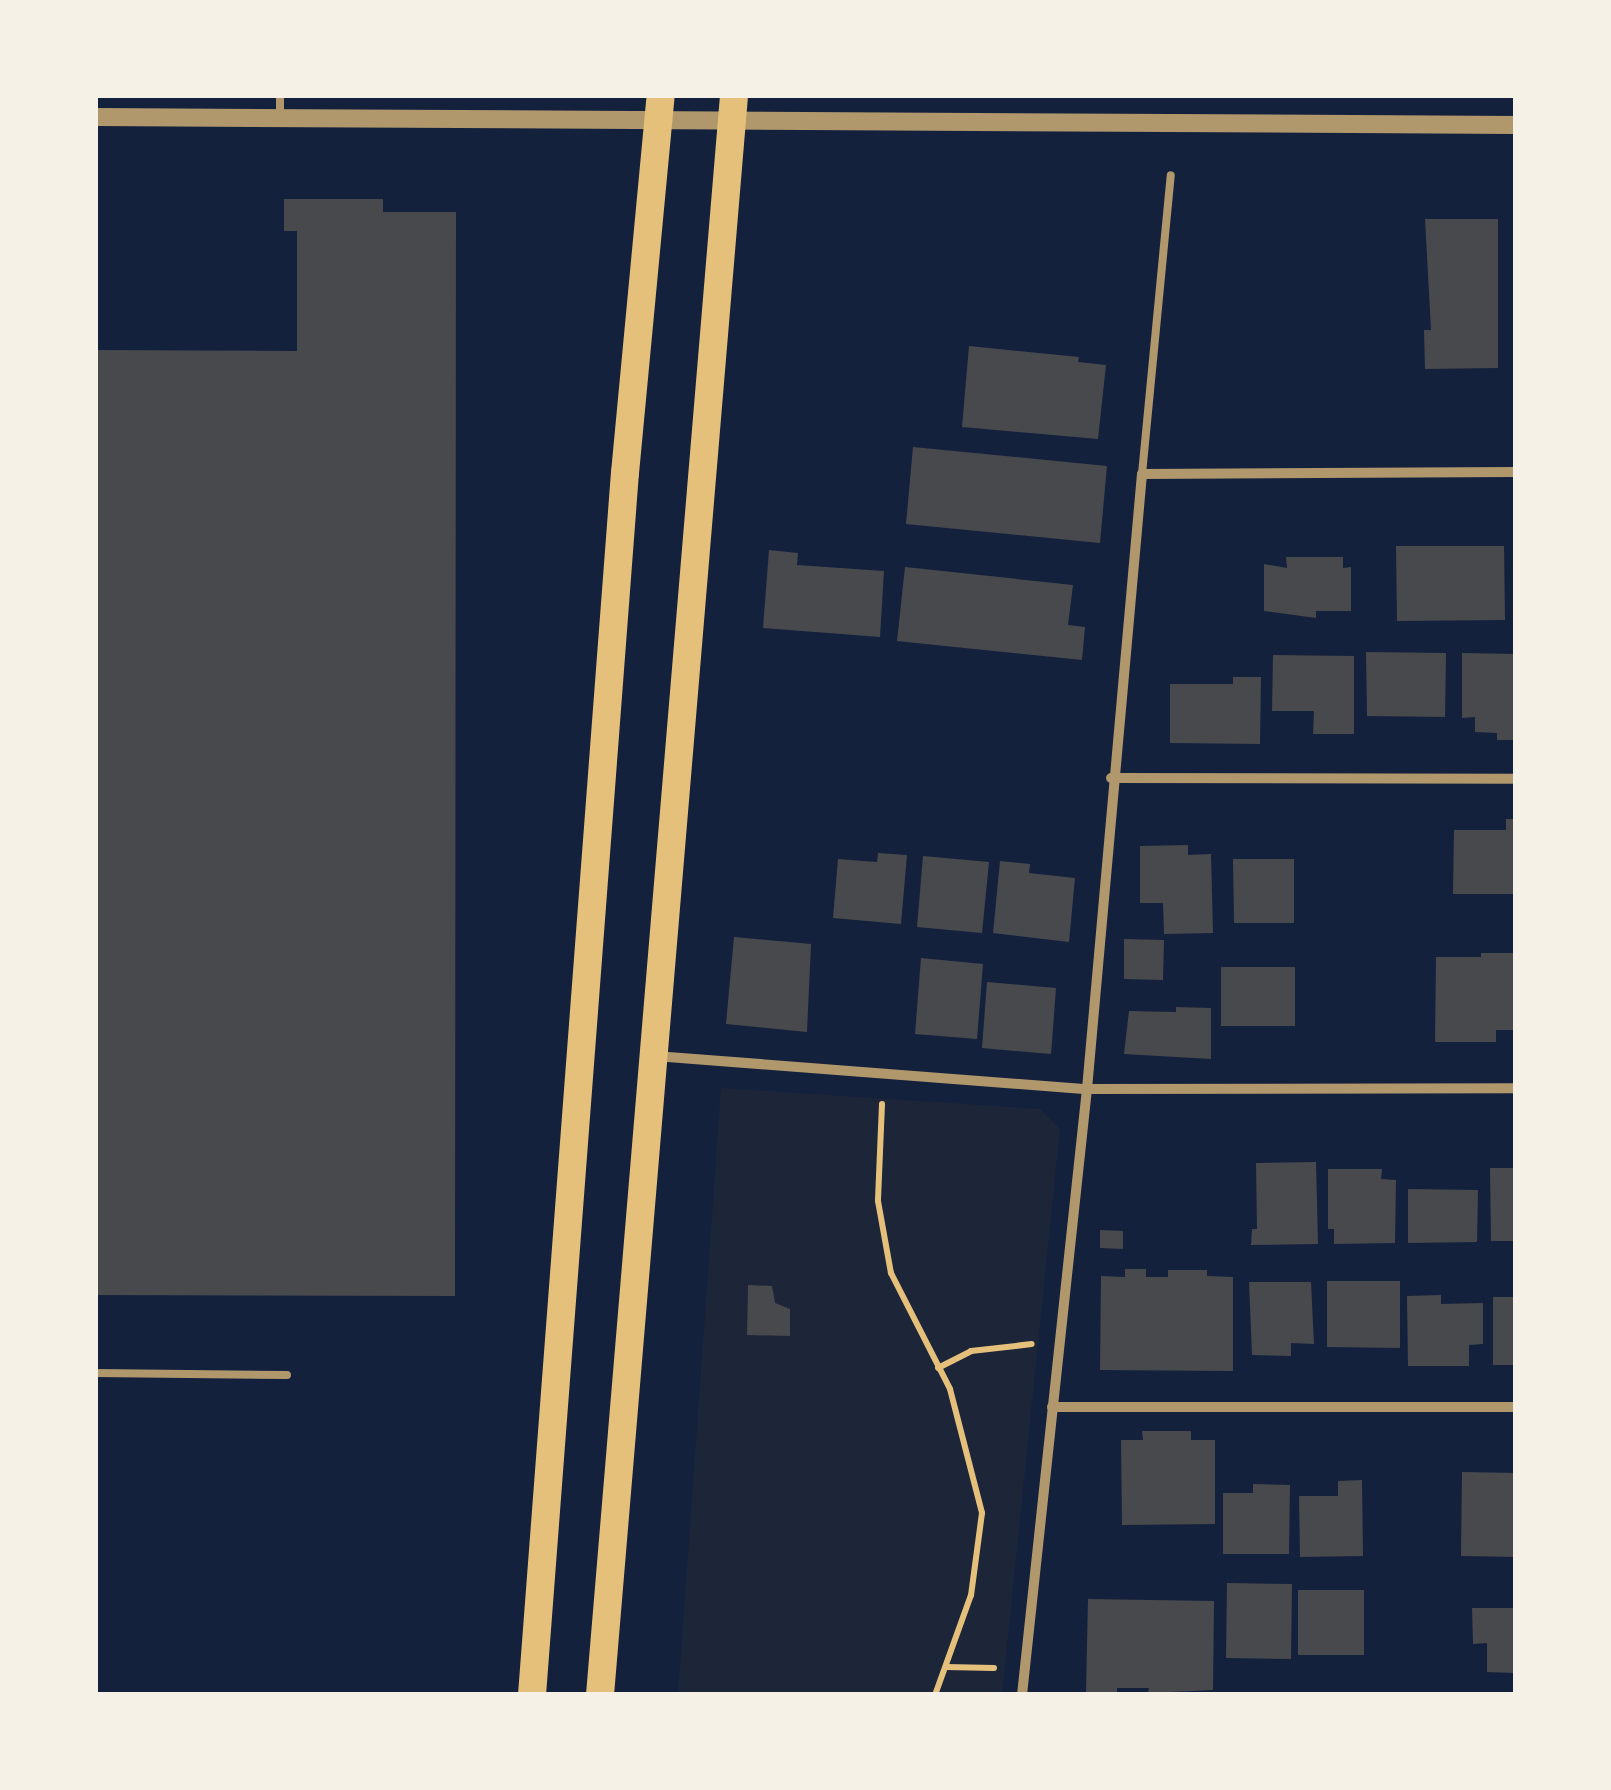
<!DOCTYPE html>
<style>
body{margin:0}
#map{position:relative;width:1611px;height:1790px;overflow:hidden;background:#14213d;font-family:Quicksand,sans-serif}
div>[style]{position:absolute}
.green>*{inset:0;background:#1d2539}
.building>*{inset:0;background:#48494c}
.path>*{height:6px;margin:-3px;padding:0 3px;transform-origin:3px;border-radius:3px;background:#e5c07b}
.service>*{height:8px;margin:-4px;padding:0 4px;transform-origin:4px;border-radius:4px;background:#b1986c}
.minor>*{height:10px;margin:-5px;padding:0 5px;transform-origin:5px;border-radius:5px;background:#b1986c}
.tertiary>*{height:18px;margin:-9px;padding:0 9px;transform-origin:9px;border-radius:9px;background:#b1986c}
.trunk>*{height:28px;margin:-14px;padding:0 14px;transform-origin:14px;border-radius:14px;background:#e5c07b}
span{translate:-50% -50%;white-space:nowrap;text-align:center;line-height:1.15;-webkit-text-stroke:8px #f6f1e7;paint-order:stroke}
.frame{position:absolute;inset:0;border:98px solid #f6f1e7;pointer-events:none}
</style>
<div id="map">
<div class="green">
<i style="clip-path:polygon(721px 1088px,1040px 1109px,1060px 1129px,1002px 1695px,678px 1695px)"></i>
</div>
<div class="building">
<i style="clip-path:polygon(284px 199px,383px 199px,383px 212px,456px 212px,455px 1296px,95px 1295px,95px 350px,297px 351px,297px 231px,284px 231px)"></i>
<i style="clip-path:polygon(1425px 219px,1498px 219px,1498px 368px,1425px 369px,1424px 330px,1431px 330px)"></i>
<i style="clip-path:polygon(969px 346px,1079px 357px,1078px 362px,1106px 365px,1098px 439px,962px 427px)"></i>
<i style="clip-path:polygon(913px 447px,1107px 466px,1100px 543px,906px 524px)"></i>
<i style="clip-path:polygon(1396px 546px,1504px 546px,1505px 620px,1397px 621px)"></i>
<i style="clip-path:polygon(769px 550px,798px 553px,797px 565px,884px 571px,880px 637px,763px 628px)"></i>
<i style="clip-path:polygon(1286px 557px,1343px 557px,1343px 568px,1351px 567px,1351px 611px,1316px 611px,1316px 618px,1264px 611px,1264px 564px,1287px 568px)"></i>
<i style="clip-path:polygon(905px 567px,1073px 585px,1068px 625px,1085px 627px,1082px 660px,897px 641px)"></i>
<i style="clip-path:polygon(1366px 652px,1446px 653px,1445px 717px,1367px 716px)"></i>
<i style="clip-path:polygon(1462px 653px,1516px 654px,1516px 740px,1497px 740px,1497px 733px,1475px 732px,1475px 717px,1462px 718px)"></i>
<i style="clip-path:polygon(1273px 655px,1354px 656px,1354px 734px,1313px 734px,1314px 711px,1272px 711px)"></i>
<i style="clip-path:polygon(1233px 677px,1261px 677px,1260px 744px,1170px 743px,1170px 684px,1233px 684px)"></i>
<i style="clip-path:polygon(1506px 819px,1516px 819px,1516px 894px,1453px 894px,1454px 830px,1506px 830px)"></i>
<i style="clip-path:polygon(1188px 845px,1188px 855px,1211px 854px,1213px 933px,1164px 934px,1163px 903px,1140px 903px,1140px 846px)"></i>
<i style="clip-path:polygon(878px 853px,907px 855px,901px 924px,833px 918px,838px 859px,877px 862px)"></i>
<i style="clip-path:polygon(923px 856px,989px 862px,982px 933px,917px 927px)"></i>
<i style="clip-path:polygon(1233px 859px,1294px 859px,1294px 923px,1234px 923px)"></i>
<i style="clip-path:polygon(1000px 861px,1030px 864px,1029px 873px,1075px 878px,1069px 942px,993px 933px)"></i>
<i style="clip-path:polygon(734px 937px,811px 944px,807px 1032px,726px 1024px)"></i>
<i style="clip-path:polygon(1124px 939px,1164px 940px,1163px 980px,1124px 979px)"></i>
<i style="clip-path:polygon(1481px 953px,1516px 953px,1516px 1030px,1496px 1030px,1496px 1042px,1435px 1042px,1436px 957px,1481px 957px)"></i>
<i style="clip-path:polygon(921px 958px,983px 964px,977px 1039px,915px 1034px)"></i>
<i style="clip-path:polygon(1221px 967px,1295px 967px,1295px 1026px,1221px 1026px)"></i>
<i style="clip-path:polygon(987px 982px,1056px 988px,1051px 1054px,982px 1048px)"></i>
<i style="clip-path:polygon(1176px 1007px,1211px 1008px,1211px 1059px,1124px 1054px,1129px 1011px,1176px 1012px)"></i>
<i style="clip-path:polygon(1316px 1162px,1318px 1244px,1251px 1245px,1252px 1229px,1257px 1229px,1256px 1163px)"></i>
<i style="clip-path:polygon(1490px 1168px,1516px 1168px,1516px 1241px,1491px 1241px)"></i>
<i style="clip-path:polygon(1328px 1169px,1382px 1169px,1381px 1179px,1396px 1180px,1395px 1243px,1334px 1244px,1334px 1229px,1328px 1229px)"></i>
<i style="clip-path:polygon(1408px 1189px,1478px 1190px,1477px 1242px,1408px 1243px)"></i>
<i style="clip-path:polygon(1100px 1230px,1123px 1231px,1123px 1249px,1100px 1248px)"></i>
<i style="clip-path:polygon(1125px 1269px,1146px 1269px,1146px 1277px,1168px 1277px,1168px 1270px,1207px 1270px,1207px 1276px,1233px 1277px,1233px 1371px,1100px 1370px,1101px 1276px,1125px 1277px)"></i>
<i style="clip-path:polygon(1327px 1281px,1400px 1281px,1400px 1348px,1327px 1347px)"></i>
<i style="clip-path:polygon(1249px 1282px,1311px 1282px,1314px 1344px,1291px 1343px,1291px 1356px,1252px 1355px)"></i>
<i style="clip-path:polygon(748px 1285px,772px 1286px,775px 1303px,790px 1309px,790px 1336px,747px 1335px)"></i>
<i style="clip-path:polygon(1441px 1295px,1441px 1304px,1483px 1303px,1483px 1344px,1469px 1345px,1469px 1366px,1408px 1366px,1407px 1296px)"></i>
<i style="clip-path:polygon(1493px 1297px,1516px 1297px,1516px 1365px,1493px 1365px)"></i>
<i style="clip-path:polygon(1142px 1431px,1191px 1431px,1191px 1440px,1215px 1440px,1215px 1524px,1122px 1525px,1121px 1440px,1143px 1440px)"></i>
<i style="clip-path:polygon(1462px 1472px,1516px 1473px,1516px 1557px,1461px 1556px)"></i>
<i style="clip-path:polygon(1362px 1480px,1363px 1556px,1300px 1557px,1299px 1496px,1338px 1496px,1338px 1481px)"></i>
<i style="clip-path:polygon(1253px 1484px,1290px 1485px,1289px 1554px,1223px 1554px,1223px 1493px,1253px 1493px)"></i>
<i style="clip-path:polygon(1227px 1583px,1292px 1584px,1291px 1659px,1226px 1658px)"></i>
<i style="clip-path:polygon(1298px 1590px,1364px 1590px,1364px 1655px,1298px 1655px)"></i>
<i style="clip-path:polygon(1088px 1599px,1214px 1601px,1213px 1690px,1148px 1693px,1149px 1688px,1117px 1688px,1117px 1693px,1086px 1692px)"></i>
<i style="clip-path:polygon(1472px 1608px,1516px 1608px,1516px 1673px,1487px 1672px,1487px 1643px,1473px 1644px)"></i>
</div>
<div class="path">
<i style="left:882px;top:1104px;width:97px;rotate:92.4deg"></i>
<i style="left:878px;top:1201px;width:73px;rotate:79.8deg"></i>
<i style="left:891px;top:1273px;width:130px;rotate:63deg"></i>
<i style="left:950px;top:1389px;width:128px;rotate:75.5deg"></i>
<i style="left:982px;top:1513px;width:83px;rotate:97.6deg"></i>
<i style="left:971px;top:1595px;width:106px;rotate:109.8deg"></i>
<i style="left:938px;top:1368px;width:37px;rotate:-27deg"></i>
<i style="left:971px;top:1351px;width:61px;rotate:-6.5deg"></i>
<i style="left:946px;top:1667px;width:48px;rotate:1.2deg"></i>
</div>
<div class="service">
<i style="left:280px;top:115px;width:20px;rotate:-90deg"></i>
<i style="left:1142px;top:474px;width:300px;rotate:-84.5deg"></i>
<i style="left:95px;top:1373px;width:192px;rotate:0.6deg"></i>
</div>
<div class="minor">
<i style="left:1111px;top:778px;width:405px;rotate:0.1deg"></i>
<i style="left:655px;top:1056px;width:433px;rotate:4.4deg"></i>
<i style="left:1087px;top:1089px;width:429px;rotate:-0.1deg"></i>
<i style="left:1052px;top:1407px;width:464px"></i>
<i style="left:1022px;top:1695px;width:609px;rotate:-83.88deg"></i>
<i style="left:1087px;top:1089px;width:617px;rotate:-84.89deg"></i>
<i style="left:1142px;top:474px;width:374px;rotate:-0.3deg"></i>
</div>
<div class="tertiary">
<i style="left:95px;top:117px;width:1421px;rotate:0.32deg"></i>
</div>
<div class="trunk">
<i style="left:532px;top:1695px;width:1226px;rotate:-85.65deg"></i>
<i style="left:625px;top:473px;width:380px;rotate:-84.6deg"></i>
<i style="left:600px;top:1695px;width:1606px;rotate:-85.21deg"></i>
</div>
<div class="frame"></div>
</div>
